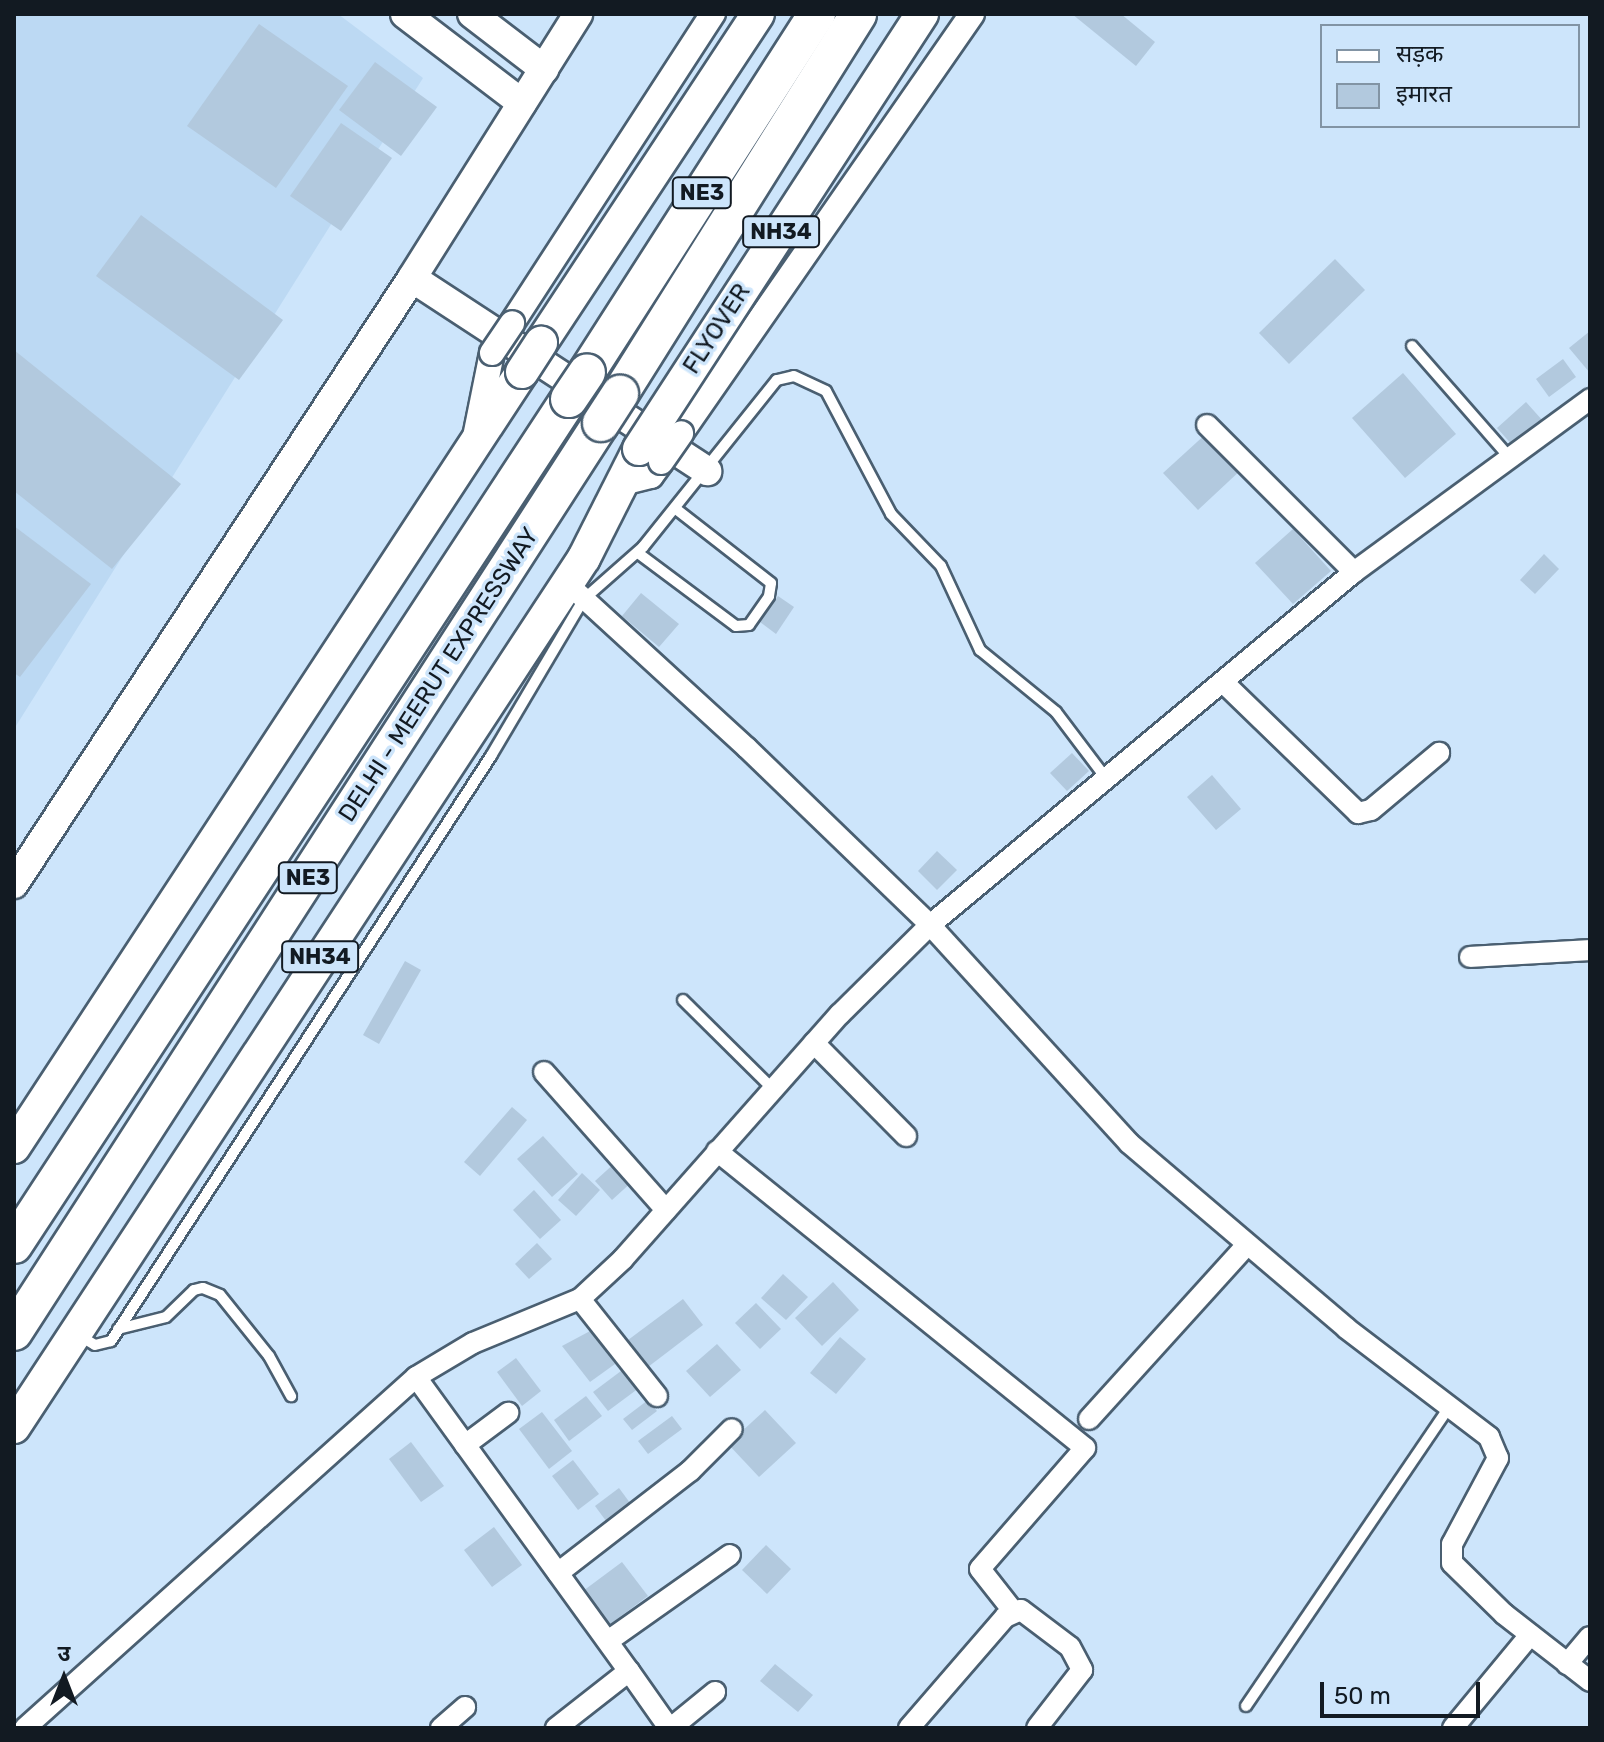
<!DOCTYPE html>
<meta charset="utf-8">
<style>
body{margin:0}
#map{position:relative;width:1604px;height:1742px;overflow:hidden;background:#cde5fb;font-family:Rubik,"Noto Sans Devanagari",sans-serif}
div>[style]{position:absolute}
.built>*{inset:0;background:#bcd9f3}
.building>*{inset:0;background:#b2c9de}
.roads{filter:drop-shadow(2px 0 #4a5f71) drop-shadow(-2px 0 #4a5f71) drop-shadow(0 2px #4a5f71) drop-shadow(0 -2px #4a5f71)}
.service>*{height:10px;margin:-5px;padding:0 5px;transform-origin:5px;border-radius:5px;background:#fff}
.minor>*{height:20px;margin:-10px;padding:0 10px;transform-origin:10px;border-radius:10px;background:#fff}
.tertiary>*{height:24px;margin:-12px;padding:0 12px;transform-origin:12px;border-radius:12px;background:#fff}
.secondary>*{height:28px;margin:-14px;padding:0 14px;transform-origin:14px;border-radius:14px;background:#fff}
.trunk>*{height:32px;margin:-16px;padding:0 16px;transform-origin:16px;border-radius:16px;background:#fff}
.motorway>*{height:36px;margin:-18px;padding:0 18px;transform-origin:18px;border-radius:18px;background:#fff}
.bridges{filter:drop-shadow(2px 0 #4a5f71) drop-shadow(-2px 0 #4a5f71) drop-shadow(0 2px #4a5f71) drop-shadow(0 -2px #4a5f71)}
.tertiary-bridge>*{height:24px;margin:-12px;padding:0 12px;transform-origin:12px;border-radius:12px;background:#fff}
.trunk-bridge>*{height:32px;margin:-16px;padding:0 16px;transform-origin:16px;border-radius:16px;background:#fff}
.motorway-bridge>*{height:36px;margin:-18px;padding:0 18px;transform-origin:18px;border-radius:18px;background:#fff}
span{translate:-50% -50%;white-space:nowrap;text-align:center;line-height:1.15;-webkit-text-stroke:7px #cde5fb;paint-order:stroke}
.shield-label span{padding:2px 6px;background:#cde5fb;border:2px solid;border-radius:6px;-webkit-text-stroke-width:0}
.shield-label{font-size:22px;color:#121a22;font-weight:700}
.street-label{font-size:24px;color:#121a22}
.frame{position:absolute;inset:0;border:16px solid #121a22;pointer-events:none}
.legend{position:absolute;left:1320px;top:24px;width:260px;height:104px;box-sizing:border-box;background:#cde5fb;border:2px solid #8294a4;margin:0;padding:10px 14px;list-style:none;font-size:24px;color:#121a22}
.legend li{display:flex;align-items:center;gap:16px;height:40px}
.legend b{width:40px;border:2px solid #8294a4}
.north{position:absolute;left:24px;top:1638px;width:80px;height:80px;-webkit-text-stroke:6px #cde5fb;paint-order:stroke;rotate:0deg;font-size:22px;font-weight:700;line-height:32px;text-align:center;color:#121a22}
.north::after{content:'';display:block;margin:auto;width:28px;height:36px;background:#121a22;clip-path:polygon(50% 0,100% 100%,50% 72%,0 100%)}
.scale{position:absolute;left:1320px;top:1682px;width:160px;height:36px;box-sizing:border-box;border:4px solid #121a22;border-top:0;padding-left:10px;font-size:24px;line-height:28px;white-space:nowrap;color:#121a22;-webkit-text-stroke:6px #cde5fb;paint-order:stroke}
</style>
<div id="map">
<div class="built">
<i style="clip-path:polygon(14px 14px,338px 14px,423px 78px,14px 729px)"></i>
</div>
<div class="building">
<i style="clip-path:polygon(1072px 14px,1121px 14px,1155px 42px,1136px 66px)"></i>
<i style="clip-path:polygon(259px 24px,348px 86px,276px 188px,187px 126px)"></i>
<i style="clip-path:polygon(375px 62px,437px 107px,401px 156px,339px 110px)"></i>
<i style="clip-path:polygon(341px 123px,392px 158px,341px 231px,290px 196px)"></i>
<i style="clip-path:polygon(141px 215px,283px 320px,239px 380px,96px 276px)"></i>
<i style="clip-path:polygon(1335px 259px,1365px 290px,1289px 364px,1259px 333px)"></i>
<i style="clip-path:polygon(1590px 331px,1590px 373px,1569px 348px)"></i>
<i style="clip-path:polygon(14px 350px,181px 484px,112px 569px,14px 491px)"></i>
<i style="clip-path:polygon(1563px 359px,1576px 377px,1549px 397px,1536px 379px)"></i>
<i style="clip-path:polygon(1403px 373px,1456px 434px,1405px 478px,1352px 418px)"></i>
<i style="clip-path:polygon(1526px 402px,1543px 421px,1514px 447px,1497px 428px)"></i>
<i style="clip-path:polygon(1208px 432px,1243px 468px,1198px 510px,1163px 473px)"></i>
<i style="clip-path:polygon(14px 526px,91px 584px,20px 677px,14px 673px)"></i>
<i style="clip-path:polygon(1293px 529px,1331px 571px,1293px 604px,1255px 563px)"></i>
<i style="clip-path:polygon(1544px 554px,1559px 569px,1535px 594px,1520px 580px)"></i>
<i style="clip-path:polygon(641px 593px,679px 624px,659px 647px,622px 616px)"></i>
<i style="clip-path:polygon(778px 596px,794px 607px,776px 634px,760px 622px)"></i>
<i style="clip-path:polygon(1072px 753px,1089px 771px,1067px 791px,1050px 773px)"></i>
<i style="clip-path:polygon(1212px 775px,1241px 809px,1216px 830px,1187px 797px)"></i>
<i style="clip-path:polygon(937px 851px,957px 870px,937px 890px,918px 871px)"></i>
<i style="clip-path:polygon(405px 961px,421px 970px,379px 1044px,363px 1035px)"></i>
<i style="clip-path:polygon(512px 1107px,527px 1120px,480px 1176px,464px 1162px)"></i>
<i style="clip-path:polygon(543px 1136px,578px 1174px,552px 1197px,517px 1159px)"></i>
<i style="clip-path:polygon(617px 1161px,634px 1180px,612px 1200px,595px 1181px)"></i>
<i style="clip-path:polygon(582px 1173px,600px 1190px,576px 1216px,558px 1200px)"></i>
<i style="clip-path:polygon(534px 1190px,561px 1220px,540px 1239px,513px 1210px)"></i>
<i style="clip-path:polygon(537px 1243px,552px 1259px,529px 1279px,515px 1264px)"></i>
<i style="clip-path:polygon(783px 1274px,808px 1297px,786px 1320px,761px 1298px)"></i>
<i style="clip-path:polygon(833px 1282px,859px 1310px,822px 1346px,795px 1318px)"></i>
<i style="clip-path:polygon(683px 1299px,703px 1325px,644px 1370px,624px 1343px)"></i>
<i style="clip-path:polygon(756px 1303px,781px 1329px,760px 1349px,735px 1323px)"></i>
<i style="clip-path:polygon(592px 1330px,615px 1364px,590px 1382px,562px 1346px)"></i>
<i style="clip-path:polygon(840px 1337px,866px 1359px,836px 1394px,810px 1373px)"></i>
<i style="clip-path:polygon(717px 1344px,741px 1370px,710px 1397px,686px 1371px)"></i>
<i style="clip-path:polygon(516px 1358px,541px 1391px,522px 1406px,497px 1372px)"></i>
<i style="clip-path:polygon(629px 1365px,643px 1385px,608px 1411px,593px 1392px)"></i>
<i style="clip-path:polygon(586px 1396px,602px 1416px,569px 1441px,554px 1420px)"></i>
<i style="clip-path:polygon(648px 1400px,657px 1411px,632px 1430px,623px 1419px)"></i>
<i style="clip-path:polygon(765px 1410px,796px 1443px,759px 1477px,728px 1444px)"></i>
<i style="clip-path:polygon(542px 1412px,572px 1451px,549px 1469px,519px 1429px)"></i>
<i style="clip-path:polygon(672px 1416px,682px 1429px,648px 1454px,638px 1441px)"></i>
<i style="clip-path:polygon(411px 1442px,444px 1486px,421px 1502px,389px 1459px)"></i>
<i style="clip-path:polygon(573px 1460px,599px 1494px,578px 1510px,552px 1476px)"></i>
<i style="clip-path:polygon(619px 1488px,636px 1511px,612px 1529px,595px 1506px)"></i>
<i style="clip-path:polygon(494px 1527px,522px 1565px,492px 1587px,464px 1550px)"></i>
<i style="clip-path:polygon(766px 1545px,791px 1569px,767px 1594px,742px 1570px)"></i>
<i style="clip-path:polygon(622px 1562px,648px 1596px,609px 1625px,583px 1591px)"></i>
<i style="clip-path:polygon(775px 1664px,813px 1695px,798px 1712px,760px 1681px)"></i>
</div>
<div class="roads">
<div class="service">
<i style="left:1412px;top:346px;width:150px;rotate:48.8deg"></i>
<i style="left:638px;top:553px;width:122px;rotate:36.7deg"></i>
<i style="left:736px;top:626px;width:13px;rotate:-4deg"></i>
<i style="left:749px;top:625px;width:35px;rotate:-55deg"></i>
<i style="left:769px;top:596px;width:13px;rotate:-81deg"></i>
<i style="left:771px;top:583px;width:120px;rotate:-142.1deg"></i>
<i style="left:683px;top:1000px;width:125px;rotate:44.7deg"></i>
<i style="left:118px;top:1329px;width:49px;rotate:-14deg"></i>
<i style="left:166px;top:1317px;width:39px;rotate:-44deg"></i>
<i style="left:194px;top:1290px;width:9px;rotate:-13deg"></i>
<i style="left:203px;top:1288px;width:18px;rotate:22deg"></i>
<i style="left:220px;top:1295px;width:78px;rotate:51.2deg"></i>
<i style="left:269px;top:1356px;width:46px;rotate:61.2deg"></i>
<i style="left:80px;top:1336px;width:17px;rotate:31deg"></i>
<i style="left:95px;top:1345px;width:16px;rotate:-14deg"></i>
<i style="left:111px;top:1341px;width:698px;rotate:-56.99deg"></i>
<i style="left:491px;top:756px;width:182px;rotate:-59.4deg"></i>
<i style="left:584px;top:599px;width:79px;rotate:-41.4deg"></i>
<i style="left:643px;top:547px;width:214px;rotate:-51.3deg"></i>
<i style="left:777px;top:380px;width:17px;rotate:-13deg"></i>
<i style="left:794px;top:376px;width:35px;rotate:25deg"></i>
<i style="left:826px;top:391px;width:139px;rotate:62.1deg"></i>
<i style="left:891px;top:514px;width:72px;rotate:46.1deg"></i>
<i style="left:941px;top:566px;width:93px;rotate:65.1deg"></i>
<i style="left:980px;top:650px;width:98px;rotate:39.2deg"></i>
<i style="left:1056px;top:712px;width:83px;rotate:52.9deg"></i>
<i style="left:1246px;top:1706px;width:361px;rotate:-55.8deg"></i>
</div>
<div class="minor">
<i style="left:1207px;top:425px;width:208px;rotate:45deg"></i>
<i style="left:568px;top:584px;width:243px;rotate:42.5deg"></i>
<i style="left:747px;top:748px;width:255px;rotate:44deg"></i>
<i style="left:930px;top:925px;width:295px;rotate:47.6deg"></i>
<i style="left:1129px;top:1143px;width:285px;rotate:40.4deg"></i>
<i style="left:1346px;top:1328px;width:180px;rotate:37.3deg"></i>
<i style="left:1489px;top:1437px;width:23px;rotate:67deg"></i>
<i style="left:1498px;top:1458px;width:98px;rotate:118.1deg"></i>
<i style="left:1452px;top:1544px;width:19px;rotate:90deg"></i>
<i style="left:1452px;top:1563px;width:73px;rotate:44.4deg"></i>
<i style="left:1504px;top:1614px;width:109px;rotate:37.9deg"></i>
<i style="left:1224px;top:683px;width:187px;rotate:44.1deg"></i>
<i style="left:1358px;top:813px;width:13px;rotate:-13deg"></i>
<i style="left:1371px;top:810px;width:89px;rotate:-40deg"></i>
<i style="left:1470px;top:957px;width:120px;rotate:-3.3deg"></i>
<i style="left:814px;top:1043px;width:131px;rotate:45.3deg"></i>
<i style="left:544px;top:1072px;width:184px;rotate:48.5deg"></i>
<i style="left:717px;top:1151px;width:473px;rotate:38.9deg"></i>
<i style="left:1085px;top:1448px;width:160px;rotate:131deg"></i>
<i style="left:980px;top:1569px;width:53px;rotate:51.8deg"></i>
<i style="left:580px;top:1299px;width:124px;rotate:51.6deg"></i>
<i style="left:416px;top:1377px;width:363px;rotate:54.1deg"></i>
<i style="left:629px;top:1671px;width:93px;rotate:142deg"></i>
<i style="left:1089px;top:1419px;width:235px;rotate:-47.8deg"></i>
<i style="left:465px;top:1445px;width:54px;rotate:-36.7deg"></i>
<i style="left:558px;top:1573px;width:167px;rotate:-37.7deg"></i>
<i style="left:690px;top:1471px;width:59px;rotate:-45deg"></i>
<i style="left:608px;top:1641px;width:149px;rotate:-35.2deg"></i>
<i style="left:1567px;top:1664px;width:35px;rotate:-50deg"></i>
<i style="left:629px;top:1671px;width:70px;rotate:54.9deg"></i>
<i style="left:25px;top:1728px;width:525px;rotate:-41.91deg"></i>
<i style="left:416px;top:1377px;width:66px;rotate:-30.8deg"></i>
<i style="left:473px;top:1343px;width:116px;rotate:-22.4deg"></i>
<i style="left:580px;top:1299px;width:59px;rotate:-42.9deg"></i>
<i style="left:623px;top:1259px;width:327px;rotate:-48.5deg"></i>
<i style="left:840px;top:1014px;width:127px;rotate:-44.7deg"></i>
<i style="left:930px;top:925px;width:552px;rotate:-39.78deg"></i>
<i style="left:1354px;top:572px;width:293px;rotate:-36.2deg"></i>
<i style="left:441px;top:1728px;width:32px;rotate:-41deg"></i>
<i style="left:671px;top:1728px;width:57px;rotate:-39.3deg"></i>
<i style="left:909px;top:1728px;width:147px;rotate:-49.1deg"></i>
<i style="left:1005px;top:1617px;width:17px;rotate:-24deg"></i>
<i style="left:1021px;top:1610px;width:61px;rotate:37.1deg"></i>
<i style="left:1070px;top:1647px;width:26px;rotate:62deg"></i>
<i style="left:1082px;top:1670px;width:73px;rotate:127.8deg"></i>
<i style="left:1453px;top:1728px;width:121px;rotate:-50.4deg"></i>
</div>
<div class="tertiary">
<i style="left:512px;top:323px;width:369px;rotate:-57deg"></i>
<i style="left:681px;top:433px;width:510px;rotate:-55.22deg"></i>
<i style="left:475px;top:437px;width:86px;rotate:-78.6deg"></i>
<i style="left:618px;top:484px;width:34px;rotate:-14deg"></i>
<i style="left:651px;top:476px;width:17px;rotate:-54deg"></i>
</div>
<div class="secondary">
<i style="left:405px;top:14px;width:147px;rotate:37.3deg"></i>
<i style="left:472px;top:14px;width:91px;rotate:37.4deg"></i>
<i style="left:412px;top:278px;width:353px;rotate:33.2deg"></i>
<i style="left:14px;top:884px;width:725px;rotate:-56.7deg"></i>
<i style="left:412px;top:278px;width:312px;rotate:-57.8deg"></i>
</div>
<div class="trunk">
<i style="left:541px;top:343px;width:394px;rotate:-56.6deg"></i>
<i style="left:14px;top:1147px;width:927px;rotate:-56.76deg"></i>
<i style="left:14px;top:1427px;width:1039px;rotate:-56.74deg"></i>
<i style="left:584px;top:558px;width:122px;rotate:-63.2deg"></i>
</div>
<div class="motorway">
<i style="left:587px;top:372px;width:426px;rotate:-57.3deg"></i>
<i style="left:620px;top:394px;width:448px;rotate:-57.9deg"></i>
<i style="left:14px;top:1245px;width:1012px;rotate:-56.73deg"></i>
<i style="left:14px;top:1332px;width:1082px;rotate:-57.15deg"></i>
</div>
</div>
<div class="bridges">
<div class="tertiary-bridge">
<i style="left:492px;top:353px;width:36px;rotate:-56deg"></i>
<i style="left:661px;top:462px;width:35px;rotate:-55deg"></i>
</div>
<div class="trunk-bridge">
<i style="left:522px;top:372px;width:35px;rotate:-57deg"></i>
<i style="left:639px;top:449px;width:519px;rotate:-56.95deg"></i>
</div>
<div class="motorway-bridge">
<i style="left:569px;top:399px;width:32px;rotate:-56deg"></i>
<i style="left:601px;top:423px;width:35px;rotate:-57deg"></i>
</div>
</div>
<div class="shield-label">
<span style="left:702px;top:193px">NE3</span>
<span style="left:781px;top:232px">NH34</span>
<span style="left:308px;top:878px">NE3</span>
<span style="left:320px;top:957px">NH34</span>
</div>
<div class="street-label">
<span style="left:717px;top:329px;rotate:-57deg">FLYOVER</span>
<span style="left:439px;top:675px;rotate:-57deg">DELHI - MEERUT EXPRESSWAY</span>
</div>
<div class="frame"></div>
<ul class="legend">
<li><b style="height:10px;background:#fff"></b>सड़क</li>
<li><b style="height:22px;background:#b2c9de"></b>इमारत</li>
</ul>
<div class="north">उ</div>
<div class="scale">50 m</div>
</div>
